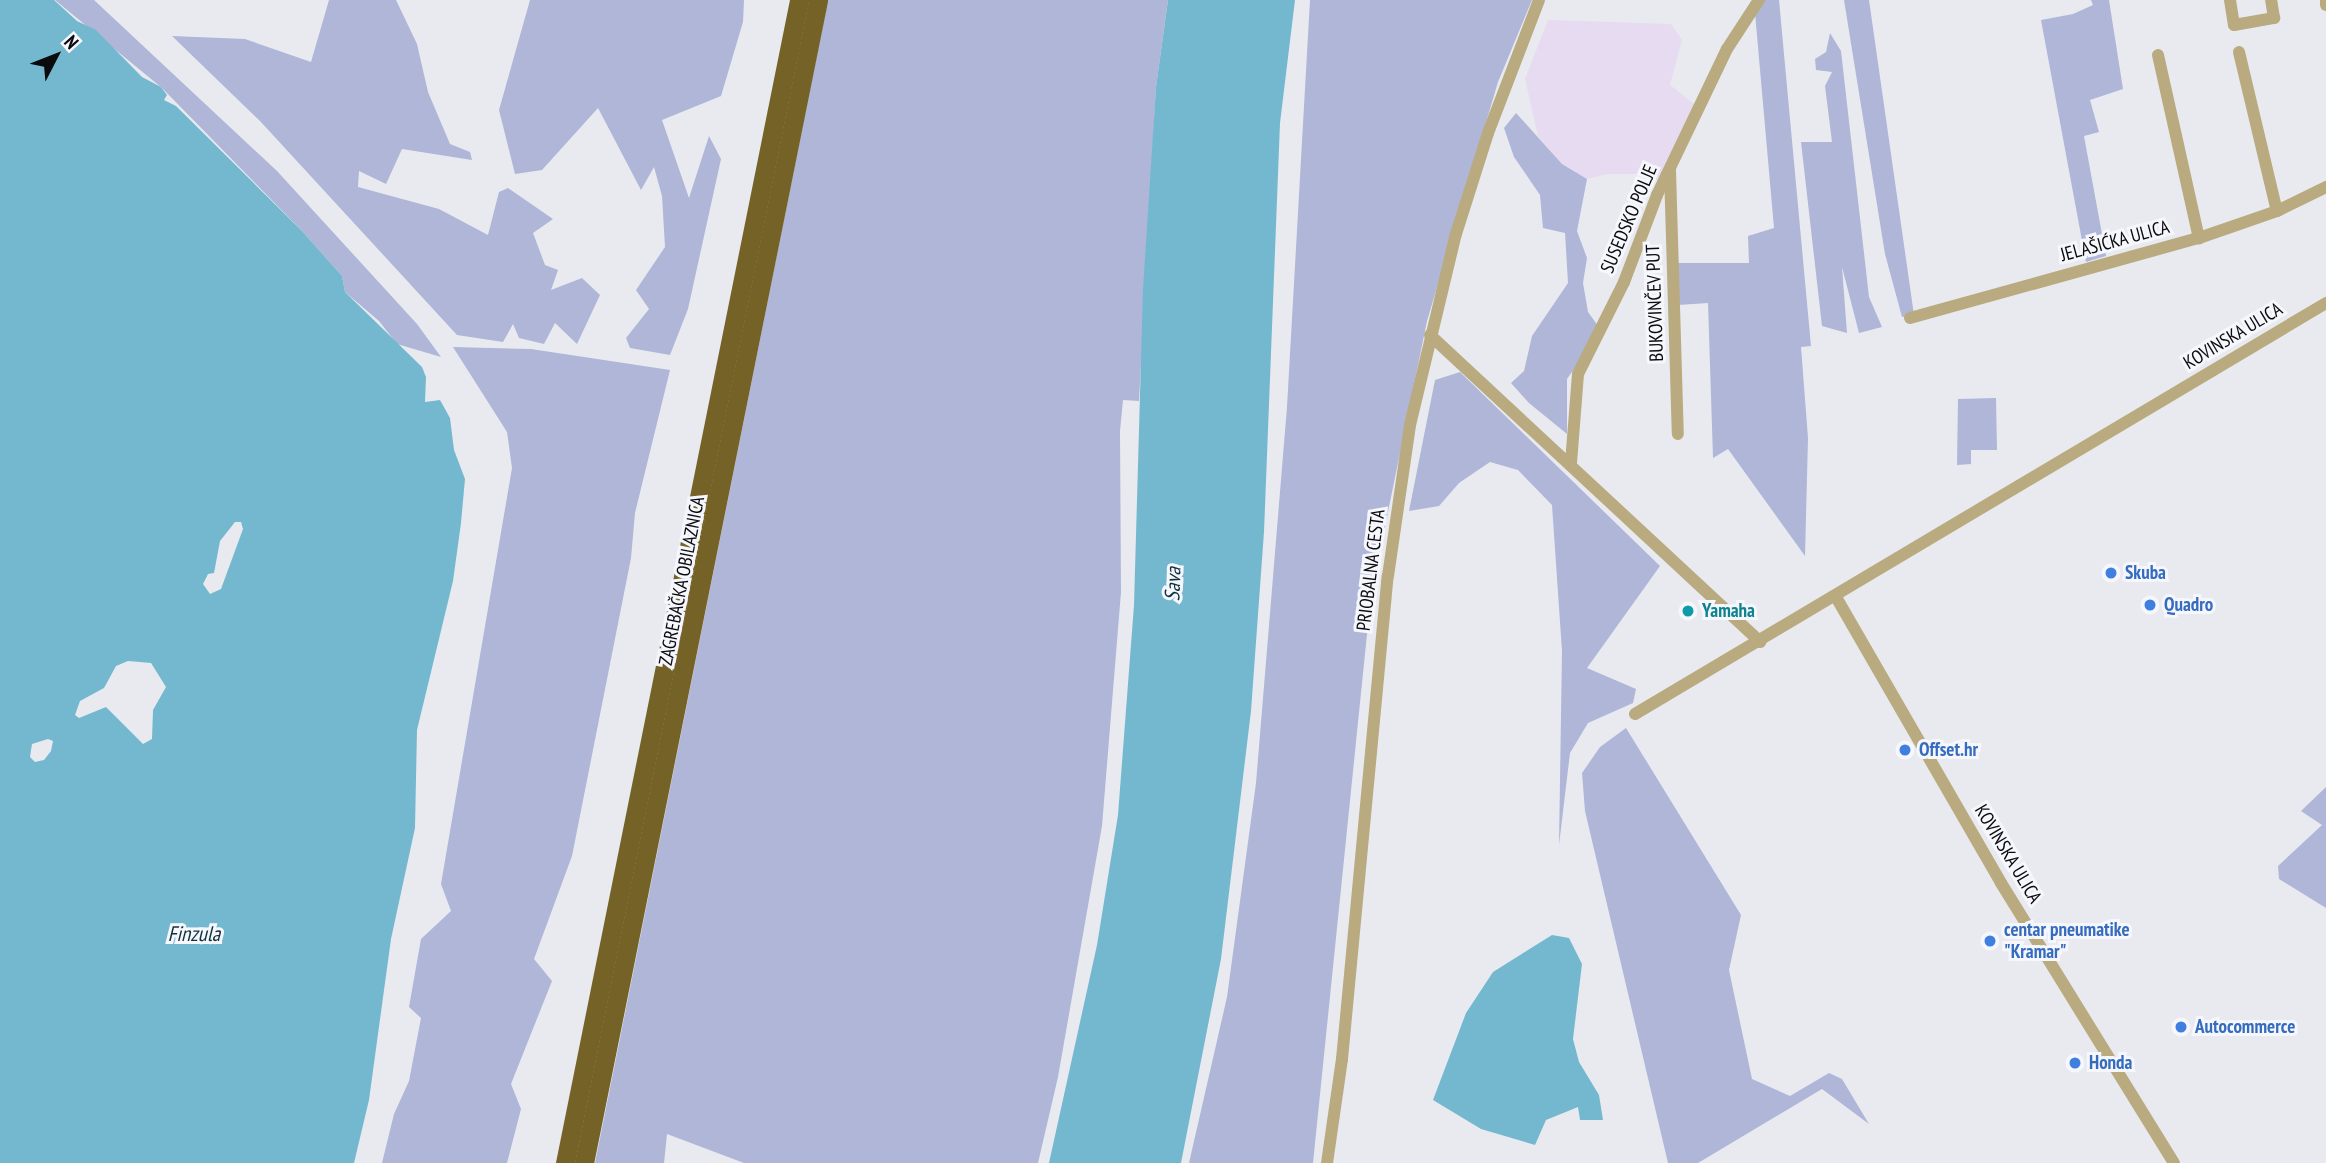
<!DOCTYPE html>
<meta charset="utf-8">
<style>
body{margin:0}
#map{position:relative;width:2326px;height:1163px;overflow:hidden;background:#e8eaf0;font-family:"PT Sans Narrow",sans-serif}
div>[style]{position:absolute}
.industrial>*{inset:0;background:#e6dbf0}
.green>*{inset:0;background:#afb6d8}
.water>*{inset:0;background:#74b8d0}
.minor>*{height:12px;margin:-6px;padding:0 6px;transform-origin:6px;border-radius:6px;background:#b9ab7f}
.highway>*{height:19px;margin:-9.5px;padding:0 9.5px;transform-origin:9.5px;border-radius:9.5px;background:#756226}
.dots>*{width:19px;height:19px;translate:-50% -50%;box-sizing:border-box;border:4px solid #f6f7fd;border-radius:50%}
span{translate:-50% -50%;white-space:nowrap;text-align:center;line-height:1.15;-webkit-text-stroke:6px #f6f7fd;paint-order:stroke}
.street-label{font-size:19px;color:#0b0b0d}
.shop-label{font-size:19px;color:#366cbe;font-weight:700}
.left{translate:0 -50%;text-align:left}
.culture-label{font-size:19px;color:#0d838f;font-weight:700}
.water-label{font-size:21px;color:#0f313b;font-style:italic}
.north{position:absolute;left:21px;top:21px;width:70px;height:70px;-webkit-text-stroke:5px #f6f7fd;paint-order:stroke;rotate:48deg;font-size:19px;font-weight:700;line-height:28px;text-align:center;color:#0b0b0d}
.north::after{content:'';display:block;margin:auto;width:24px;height:32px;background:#0b0b0d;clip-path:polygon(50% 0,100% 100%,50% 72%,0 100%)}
</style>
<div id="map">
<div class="industrial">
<i style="clip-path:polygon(1548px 20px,1671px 24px,1682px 40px,1670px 85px,1698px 107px,1661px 182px,1639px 174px,1607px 174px,1587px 179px,1562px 164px,1538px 136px,1525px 79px)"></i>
</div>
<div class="green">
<i style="clip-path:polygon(55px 0,94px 0,277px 171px,417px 324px,441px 357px,397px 344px,379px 321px,345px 292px,342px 276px,302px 231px,162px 88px)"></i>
<i style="clip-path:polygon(329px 0,396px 0,417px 44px,428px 92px,450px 144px,470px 152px,472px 160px,402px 149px,386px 184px,359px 171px,358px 187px,439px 209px,488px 235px,499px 192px,508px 188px,553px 219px,533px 233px,545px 265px,558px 270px,551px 290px,582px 278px,600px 295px,577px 344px,555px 323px,544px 344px,519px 338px,513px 324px,503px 342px,457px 335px,260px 121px,172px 36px,245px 39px,311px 62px)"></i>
<i style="clip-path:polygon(530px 0,744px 0,743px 22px,721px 96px,662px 120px,689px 198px,709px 136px,721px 159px,688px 309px,670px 355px,630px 348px,626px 338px,649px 309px,636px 290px,665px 247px,662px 196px,654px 167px,641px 190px,598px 108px,542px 170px,515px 174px,499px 110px)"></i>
<i style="clip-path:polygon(828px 0,1168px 0,1156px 87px,1139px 401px,1123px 400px,1120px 431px,1121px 592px,1102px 826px,1058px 1077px,1038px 1163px,744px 1163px,667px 1134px,664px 1163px,595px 1163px)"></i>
<i style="clip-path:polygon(1310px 0,1532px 0,1498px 82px,1427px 321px,1371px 595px,1313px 1163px,1189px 1163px,1227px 997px,1256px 783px,1287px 407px)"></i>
<i style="clip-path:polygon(1763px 0,1779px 0,1811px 346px,1801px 347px,1808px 438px,1805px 556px,1728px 449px,1713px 458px,1708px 303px,1678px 305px,1677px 263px,1749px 263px,1748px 236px,1774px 228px,1755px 13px)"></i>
<i style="clip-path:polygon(1844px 0,1869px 0,1914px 315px,1902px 317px,1885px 254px)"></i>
<i style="clip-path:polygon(2091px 0,2109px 0,2123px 89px,2090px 100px,2099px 132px,2084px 136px,2106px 256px,2086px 262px,2041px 20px,2073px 14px,2093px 5px)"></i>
<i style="clip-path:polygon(1830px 33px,1841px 51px,1869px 297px,1882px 327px,1859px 333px,1842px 267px,1847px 333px,1822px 326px,1801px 142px,1832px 142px,1825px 86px,1832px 72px,1816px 70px,1815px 59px,1826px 52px)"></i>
<i style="clip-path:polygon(1516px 113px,1562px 164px,1587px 179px,1577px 231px,1587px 258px,1583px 283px,1588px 312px,1601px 330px,1567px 379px,1567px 434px,1529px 403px,1511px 383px,1524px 371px,1532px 336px,1568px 283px,1565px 233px,1543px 228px,1540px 195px,1514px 157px,1504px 128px)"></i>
<i style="clip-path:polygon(453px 347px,531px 349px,670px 370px,635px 513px,631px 558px,572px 856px,534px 959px,552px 981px,511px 1084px,521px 1109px,507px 1163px,382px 1163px,394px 1114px,409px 1081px,421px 1018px,409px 1007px,421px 939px,451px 911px,441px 884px,512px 468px,507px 432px)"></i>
<i style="clip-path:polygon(1460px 372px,1660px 566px,1587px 668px,1636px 689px,1633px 703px,1588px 723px,1570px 753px,1559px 845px,1562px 651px,1552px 505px,1518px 470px,1490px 462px,1459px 483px,1439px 506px,1409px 511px,1435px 380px)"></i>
<i style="clip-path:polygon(1996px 398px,1997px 450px,1971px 450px,1971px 464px,1957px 465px,1958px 399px)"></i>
<i style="clip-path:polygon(1626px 728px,1741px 915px,1729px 970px,1752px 1079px,1790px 1096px,1829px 1073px,1842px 1079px,1869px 1124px,1822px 1089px,1698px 1163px,1668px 1163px,1585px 811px,1582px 773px,1600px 747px)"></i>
<i style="clip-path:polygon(2326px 787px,2326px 908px,2279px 879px,2278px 866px,2322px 825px,2301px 811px)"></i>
</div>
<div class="water">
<i style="clip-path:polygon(evenodd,0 0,54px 0,77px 21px,96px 30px,142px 77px,161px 87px,167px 95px,164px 100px,176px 106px,302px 231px,342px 276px,345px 292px,422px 367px,426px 377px,425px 402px,440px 400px,450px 418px,454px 450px,465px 479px,461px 523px,453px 581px,417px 730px,415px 828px,391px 939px,369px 1100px,354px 1163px,0 1163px,0 0,235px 522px,241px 522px,243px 529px,221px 589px,210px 594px,203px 584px,208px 574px,214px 573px,220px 541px,235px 522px,0 0,128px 661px,151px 663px,166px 687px,153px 710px,152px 739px,143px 744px,106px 707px,79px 718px,75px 715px,80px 701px,104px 688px,116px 666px,128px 661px,0 0,48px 739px,53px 741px,51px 751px,44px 760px,35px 762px,30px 757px,32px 744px,48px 739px)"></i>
<i style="clip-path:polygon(1168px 0,1295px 0,1280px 123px,1264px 532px,1251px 711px,1221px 959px,1181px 1163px,1049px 1163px,1097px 945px,1118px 815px,1134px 605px,1143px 289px,1156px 87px)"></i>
<i style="clip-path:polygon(1552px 935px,1569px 938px,1582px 964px,1573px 1039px,1579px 1062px,1599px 1095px,1603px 1120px,1580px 1120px,1578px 1107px,1546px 1120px,1535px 1145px,1481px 1129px,1433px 1100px,1466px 1013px,1493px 972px)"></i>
</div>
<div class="minor">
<i style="left:2230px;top:0;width:25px;rotate:81deg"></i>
<i style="left:2234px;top:25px;width:41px;rotate:-9.9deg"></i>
<i style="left:2274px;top:18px;width:18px;rotate:-99deg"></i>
<i style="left:2326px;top:0;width:5px;rotate:90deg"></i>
<i style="left:2239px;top:52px;width:163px;rotate:76.6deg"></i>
<i style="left:2158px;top:55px;width:188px;rotate:77.4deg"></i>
<i style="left:1670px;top:171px;width:263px;rotate:88.3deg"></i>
<i style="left:1910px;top:318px;width:300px;rotate:-15.5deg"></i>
<i style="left:2199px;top:238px;width:83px;rotate:-19.1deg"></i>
<i style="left:2277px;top:211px;width:55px;rotate:-26.1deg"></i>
<i style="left:1430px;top:335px;width:451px;rotate:42.9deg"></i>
<i style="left:1571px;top:463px;width:89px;rotate:-85.5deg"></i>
<i style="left:1578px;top:374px;width:103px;rotate:-63.4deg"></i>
<i style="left:1624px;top:282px;width:93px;rotate:-69.2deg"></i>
<i style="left:1657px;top:195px;width:162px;rotate:-64.4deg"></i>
<i style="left:1727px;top:49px;width:59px;rotate:-56.9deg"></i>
<i style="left:1836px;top:597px;width:330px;rotate:60deg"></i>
<i style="left:2001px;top:883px;width:329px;rotate:58.3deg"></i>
<i style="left:1635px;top:714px;width:804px;rotate:-30.74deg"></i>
<i style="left:1327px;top:1163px;width:105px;rotate:-81.8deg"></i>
<i style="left:1342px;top:1059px;width:485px;rotate:-84.6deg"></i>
<i style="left:1388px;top:576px;width:153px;rotate:-81.7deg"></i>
<i style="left:1410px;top:425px;width:196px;rotate:-76.5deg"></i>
<i style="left:1456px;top:234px;width:106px;rotate:-72.4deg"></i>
<i style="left:1488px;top:133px;width:142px;rotate:-69deg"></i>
</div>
<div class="highway">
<i style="left:565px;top:1163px;width:1186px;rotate:-78.62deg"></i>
<i style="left:584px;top:1163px;width:1186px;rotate:-78.62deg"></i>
</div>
<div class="dots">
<i style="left:2111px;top:573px;background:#3f7fe0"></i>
<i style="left:2150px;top:605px;background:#3f7fe0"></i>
<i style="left:1688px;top:611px;background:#0f9aa8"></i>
<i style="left:1905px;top:750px;background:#3f7fe0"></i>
<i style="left:1990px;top:941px;background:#3f7fe0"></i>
<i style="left:2181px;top:1027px;background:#3f7fe0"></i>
<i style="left:2075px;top:1063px;background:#3f7fe0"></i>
</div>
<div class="street-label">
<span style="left:1629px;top:219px;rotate:-67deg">SUSEDSKO POLJE</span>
<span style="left:2115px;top:241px;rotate:-15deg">JELAŠIĆKA ULICA</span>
<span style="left:1655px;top:303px;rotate:-92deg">BUKOVINČEV PUT</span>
<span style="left:2233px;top:336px;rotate:-31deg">KOVINSKA ULICA</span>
<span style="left:1371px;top:570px;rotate:-83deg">PRIOBALNA CESTA</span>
<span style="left:682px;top:581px;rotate:-79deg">ZAGREBAČKA OBILAZNICA</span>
<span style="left:2008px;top:854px;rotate:59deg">KOVINSKA ULICA</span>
</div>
<div class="shop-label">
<span class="left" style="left:2125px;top:573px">Skuba</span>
<span class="left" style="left:2164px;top:605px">Quadro</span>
<span class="left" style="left:1919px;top:750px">Offset.hr</span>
<span class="left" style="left:2004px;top:941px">centar pneumatike<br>"Kramar"</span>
<span class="left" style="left:2195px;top:1027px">Autocommerce</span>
<span class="left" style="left:2089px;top:1063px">Honda</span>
</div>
<div class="culture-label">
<span class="left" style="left:1702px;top:611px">Yamaha</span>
</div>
<div class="water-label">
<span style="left:1173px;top:584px;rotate:-88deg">Sava</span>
<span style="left:194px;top:934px">Finzula</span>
</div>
<div class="north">N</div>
</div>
